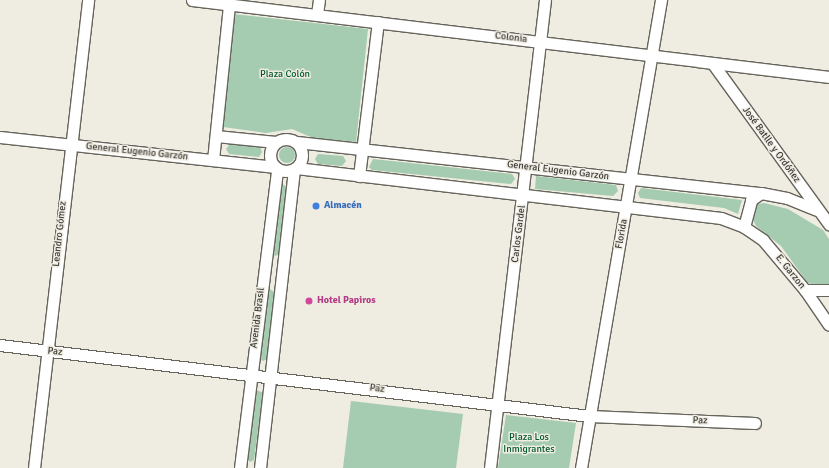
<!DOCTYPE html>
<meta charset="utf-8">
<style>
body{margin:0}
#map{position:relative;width:829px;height:468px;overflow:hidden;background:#efece2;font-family:Signika,sans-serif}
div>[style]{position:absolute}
.green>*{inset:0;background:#a5cbb0}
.round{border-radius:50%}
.roads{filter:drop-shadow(1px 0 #66645b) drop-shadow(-1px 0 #66645b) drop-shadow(0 1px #66645b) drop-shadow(0 -1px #66645b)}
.street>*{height:11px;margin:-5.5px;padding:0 5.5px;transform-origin:5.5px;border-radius:5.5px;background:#fff}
.street>.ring{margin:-5.5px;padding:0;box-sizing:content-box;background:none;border:11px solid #fff;border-radius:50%}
.dots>*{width:11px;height:11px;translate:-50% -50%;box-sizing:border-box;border:2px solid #efece2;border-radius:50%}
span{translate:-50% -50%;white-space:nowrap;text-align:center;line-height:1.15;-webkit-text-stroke:3px #efece2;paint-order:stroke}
.street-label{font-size:10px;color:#3d3c38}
.park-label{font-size:10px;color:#03592f}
.shop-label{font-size:10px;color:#366cbe;font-weight:700}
.left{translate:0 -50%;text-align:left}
.hotel-label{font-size:10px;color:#b23c85;font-weight:700}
</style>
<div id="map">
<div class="green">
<i style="clip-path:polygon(233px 14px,368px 29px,356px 142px,313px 138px,292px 129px,266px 133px,223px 127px)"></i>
<i style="clip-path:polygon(230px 144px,260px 147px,262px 152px,259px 157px,229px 154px,226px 149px)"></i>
<i class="round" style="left:279px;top:147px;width:16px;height:16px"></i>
<i style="clip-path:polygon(318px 154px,343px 156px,346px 161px,342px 166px,318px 164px,315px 159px)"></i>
<i style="clip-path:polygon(373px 159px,512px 174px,515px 179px,511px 184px,372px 170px,369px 167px)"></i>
<i style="clip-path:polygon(536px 176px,616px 185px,618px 191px,613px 196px,535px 189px)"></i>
<i style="clip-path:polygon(282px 184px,287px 187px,280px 254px,275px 256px,272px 253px)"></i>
<i style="clip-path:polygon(641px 188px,691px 194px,742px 200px,738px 214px,724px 208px,640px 198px,638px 193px)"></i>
<i style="clip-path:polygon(764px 203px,788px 209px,823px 230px,829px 239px,829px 284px,813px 285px,807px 282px,781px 246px,756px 226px,752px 218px,753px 210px,758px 204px)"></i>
<i style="clip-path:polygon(269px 289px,275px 292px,267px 359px,263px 361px,259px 358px)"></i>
<i style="clip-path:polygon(257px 390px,263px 393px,254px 460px,250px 462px,247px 459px)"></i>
<i style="clip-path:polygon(351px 401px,463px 414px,456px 468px,343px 468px)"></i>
<i style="clip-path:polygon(506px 415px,576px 423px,569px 468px,498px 468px)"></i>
</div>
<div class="roads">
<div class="street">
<i style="left:192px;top:0;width:642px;rotate:6.89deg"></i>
<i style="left:317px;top:14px;width:14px;rotate:-82deg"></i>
<i style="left:713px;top:64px;width:198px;rotate:54.1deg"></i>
<i style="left:216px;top:136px;width:60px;rotate:5.7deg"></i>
<i style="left:0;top:137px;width:277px;rotate:6.2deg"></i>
<i class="ring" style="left:270px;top:139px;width:21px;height:21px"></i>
<i style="left:297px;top:142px;width:467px;rotate:6.3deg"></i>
<i style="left:761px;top:193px;width:26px;rotate:11deg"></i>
<i style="left:787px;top:198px;width:32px;rotate:22deg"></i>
<i style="left:213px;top:160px;width:157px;rotate:-84.1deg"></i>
<i style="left:296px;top:168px;width:428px;rotate:6.7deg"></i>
<i style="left:721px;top:218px;width:25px;rotate:21deg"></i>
<i style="left:744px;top:227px;width:23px;rotate:34deg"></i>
<i style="left:763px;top:240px;width:65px;rotate:50deg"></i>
<i style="left:805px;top:290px;width:42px;rotate:55.6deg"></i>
<i style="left:359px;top:176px;width:155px;rotate:-83deg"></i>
<i style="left:744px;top:227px;width:28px;rotate:-75deg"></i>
<i style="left:751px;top:200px;width:12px;rotate:-35deg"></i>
<i style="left:805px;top:290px;width:24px"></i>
<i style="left:0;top:345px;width:593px;rotate:6.87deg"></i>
<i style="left:589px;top:416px;width:166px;rotate:2.4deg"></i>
<i style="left:34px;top:468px;width:471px;rotate:-83.4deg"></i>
<i style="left:240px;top:468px;width:301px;rotate:-82.9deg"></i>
<i style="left:260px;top:468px;width:301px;rotate:-83.5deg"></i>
<i style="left:490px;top:468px;width:471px;rotate:-83.3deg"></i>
<i style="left:581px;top:468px;width:475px;rotate:-80.3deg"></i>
</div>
</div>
<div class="dots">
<i style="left:316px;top:206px;background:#3f7fe0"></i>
<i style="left:309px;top:301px;background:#d1479c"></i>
</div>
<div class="street-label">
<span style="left:511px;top:38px;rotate:7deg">Colonia</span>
<span style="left:771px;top:145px;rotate:54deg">José Batlle y Ordóñez</span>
<span style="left:137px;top:152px;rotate:6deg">General Eugenio Garzón</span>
<span style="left:558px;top:171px;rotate:7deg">General Eugenio Garzón</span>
<span style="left:60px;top:234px;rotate:-84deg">Leandro Gómez</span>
<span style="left:519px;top:234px;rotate:-83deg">Carlos Gardel</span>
<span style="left:622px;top:234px;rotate:-80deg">Florida</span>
<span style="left:790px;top:272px;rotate:51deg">E. Garzon</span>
<span style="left:258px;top:318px;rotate:-83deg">Avenida Brasil</span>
<span style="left:55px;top:352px;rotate:6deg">Paz</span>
<span style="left:377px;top:389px;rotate:7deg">Paz</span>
<span style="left:700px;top:421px;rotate:2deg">Paz</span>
</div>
<div class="park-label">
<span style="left:285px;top:75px">Plaza Colón</span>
<span style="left:529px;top:443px">Plaza Los<br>Inmigrantes</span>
</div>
<div class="shop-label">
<span class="left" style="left:324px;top:206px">Almacén</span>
</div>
<div class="hotel-label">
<span class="left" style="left:317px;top:301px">Hotel Papiros</span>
</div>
</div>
